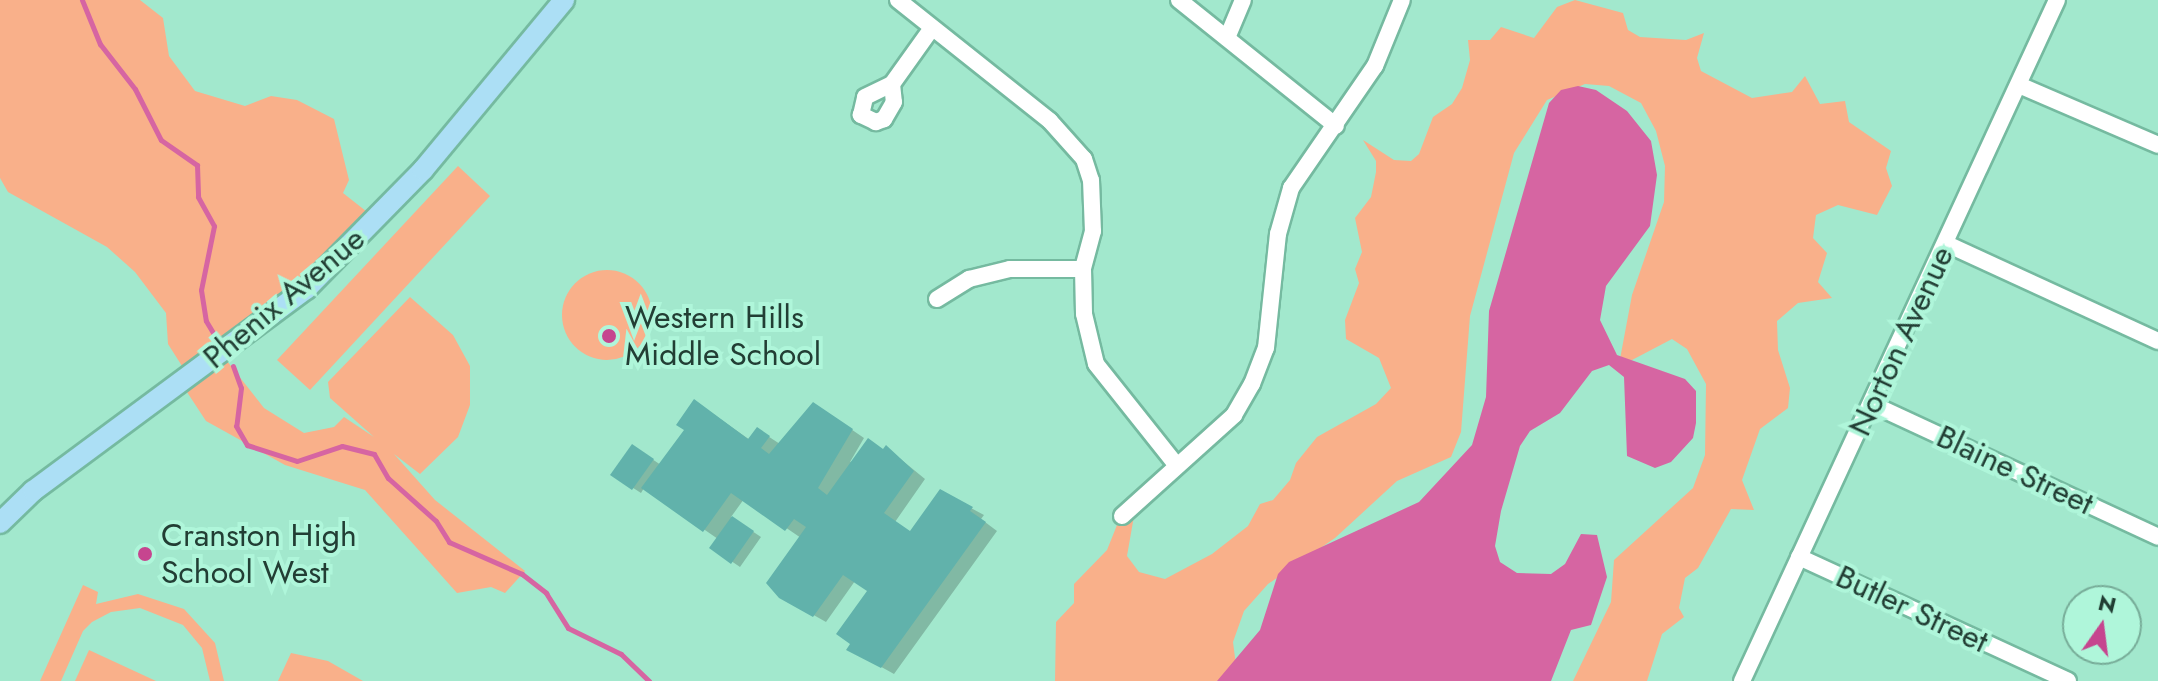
<!DOCTYPE html>
<style>
body{margin:0}
#map{position:relative;width:2158px;height:681px;overflow:hidden;background:#a2e8cd;font-family:Jost,sans-serif}
div>[style]{position:absolute}
.green>*{inset:0;background:#f9b08a}
.round{border-radius:50%}
.water>*{inset:0;background:#d665a2}
.shadow>*{inset:0;background:#0003}
.stream>*{height:5px;margin:-2.5px;padding:0 2.5px;transform-origin:2.5px;border-radius:2.5px;background:#d665a2}
.building>*{inset:0;background:#61b2ab}
.roads{filter:drop-shadow(2px 0 #75baa0) drop-shadow(-2px 0 #75baa0) drop-shadow(0 2px #75baa0) drop-shadow(0 -2px #75baa0)}
.minor>*{height:16px;margin:-8px;padding:0 8px;transform-origin:8px;border-radius:8px;background:#fff}
.major>*{height:20px;margin:-10px;padding:0 10px;transform-origin:10px;border-radius:10px;background:#acdff5}
.dots>*{width:22px;height:22px;translate:-50% -50%;box-sizing:border-box;border:4px solid #aff6da;border-radius:50%}
span{translate:-50% -50%;white-space:nowrap;text-align:center;line-height:1.15;-webkit-text-stroke:8px #aff6da;paint-order:stroke}
.street-label{font-size:32px;color:#223e34}
.poi-label{font-size:32px;color:#223e34}
.left{translate:0 -50%;text-align:left}
.north{position:absolute;left:2062px;top:585px;width:80px;height:80px;box-sizing:border-box;background:#aff6da;border:2px solid #77ac98;border-radius:50%;rotate:14deg;font-size:22px;font-weight:700;line-height:32px;text-align:center;color:#223e34}
.north::after{content:'';display:block;margin:auto;width:28px;height:36px;background:#c6458f;clip-path:polygon(50% 0,100% 100%,50% 72%,0 100%)}
</style>
<div id="map">
<div class="green">
<i style="clip-path:polygon(0 0,140px 0,163px 18px,169px 56px,195px 91px,245px 106px,271px 96px,297px 100px,334px 119px,349px 180px,343px 193px,376px 219px,223px 356px,264px 408px,304px 433px,334px 427px,344px 417px,374px 437px,330px 398px,328px 382px,410px 297px,453px 335px,470px 366px,470px 405px,458px 437px,420px 474px,394px 454px,435px 500px,525px 571px,505px 593px,491px 587px,457px 593px,365px 490px,285px 465px,206px 421px,183px 386px,189px 377px,168px 344px,166px 313px,135px 272px,107px 247px,8px 192px,0 178px)"></i>
<i style="clip-path:polygon(1575px 0,1623px 13px,1628px 30px,1640px 37px,1686px 40px,1704px 33px,1697px 58px,1701px 71px,1752px 98px,1792px 92px,1805px 76px,1820px 104px,1845px 101px,1849px 122px,1891px 151px,1886px 168px,1892px 186px,1877px 215px,1838px 205px,1816px 215px,1813px 238px,1827px 253px,1818px 282px,1832px 298px,1798px 303px,1777px 321px,1778px 350px,1790px 388px,1788px 408px,1760px 429px,1742px 480px,1754px 510px,1731px 509px,1698px 568px,1685px 578px,1679px 608px,1684px 617px,1662px 634px,1647px 681px,1573px 681px,1611px 602px,1614px 560px,1693px 488px,1705px 455px,1706px 384px,1687px 349px,1672px 339px,1632px 360px,1620px 359px,1632px 295px,1664px 202px,1665px 166px,1656px 131px,1641px 103px,1609px 86px,1585px 84px,1547px 100px,1514px 153px,1470px 316px,1461px 432px,1451px 457px,1397px 481px,1335px 538px,1268px 584px,1244px 611px,1233px 642px,1238px 681px,1055px 681px,1056px 622px,1074px 603px,1074px 584px,1107px 550px,1119px 520px,1134px 516px,1127px 556px,1139px 572px,1165px 579px,1212px 554px,1248px 526px,1260px 504px,1273px 500px,1290px 480px,1296px 463px,1317px 437px,1376px 404px,1391px 388px,1379px 358px,1346px 339px,1345px 320px,1359px 283px,1355px 269px,1362px 252px,1355px 218px,1371px 197px,1376px 172px,1376px 161px,1363px 140px,1394px 160px,1411px 161px,1419px 154px,1433px 117px,1452px 104px,1462px 88px,1470px 60px,1468px 40px,1490px 40px,1501px 27px,1534px 38px,1557px 7px)"></i>
<i style="clip-path:polygon(458px 166px,490px 196px,310px 390px,277px 360px)"></i>
<i class="round" style="left:562px;top:270px;width:90px;height:90px"></i>
<i style="clip-path:polygon(83px 585px,98px 592px,96px 604px,138px 594px,184px 609px,215px 643px,224px 681px,210px 681px,202px 648px,183px 625px,140px 608px,111px 612px,92px 622px,83px 631px,61px 681px,40px 681px)"></i>
<i style="clip-path:polygon(89px 650px,156px 681px,75px 681px)"></i>
<i style="clip-path:polygon(291px 653px,328px 661px,363px 681px,278px 681px)"></i>
</div>
<div class="water">
<i style="clip-path:polygon(1578px 86px,1596px 90px,1627px 111px,1651px 141px,1657px 175px,1650px 226px,1606px 286px,1600px 320px,1617px 355px,1685px 379px,1696px 391px,1696px 423px,1693px 438px,1671px 462px,1655px 468px,1627px 456px,1624px 377px,1609px 365px,1592px 371px,1560px 413px,1530px 431px,1520px 446px,1501px 511px,1495px 546px,1500px 562px,1517px 573px,1551px 574px,1565px 564px,1581px 534px,1597px 535px,1607px 577px,1591px 625px,1571px 630px,1551px 681px,1217px 681px,1260px 630px,1278px 574px,1289px 562px,1419px 502px,1472px 445px,1486px 397px,1489px 311px,1549px 103px,1561px 90px)"></i>
</div>
<div class="shadow">
<i style="clip-path:polygon(706px 409px,750px 440px,757px 429px,780px 444px,826px 412px,864px 438px,850px 462px,887px 448px,925px 479px,895px 522px,911px 533px,941px 492px,984px 515px,981px 519px,997px 531px,894px 674px,849px 649px,870px 591px,855px 581px,826px 622px,780px 596px,801px 538px,744px 499px,731px 517px,761px 537px,740px 567px,712px 548px,718px 539px,644px 488px,641px 493px,613px 475px,640px 451px,661px 465px)"></i>
</div>
<div class="stream">
<i style="left:82px;top:0;width:48px;rotate:67.8deg"></i>
<i style="left:100px;top:44px;width:57px;rotate:52.1deg"></i>
<i style="left:135px;top:89px;width:57px;rotate:63deg"></i>
<i style="left:161px;top:140px;width:44px;rotate:34.8deg"></i>
<i style="left:197px;top:165px;width:32px;rotate:88deg"></i>
<i style="left:198px;top:197px;width:33px;rotate:61deg"></i>
<i style="left:214px;top:226px;width:65px;rotate:101.5deg"></i>
<i style="left:201px;top:290px;width:31px;rotate:81deg"></i>
<i style="left:206px;top:321px;width:23px;rotate:59deg"></i>
<i style="left:233px;top:366px;width:23px;rotate:70deg"></i>
<i style="left:241px;top:388px;width:38px;rotate:97deg"></i>
<i style="left:236px;top:426px;width:22px;rotate:60deg"></i>
<i style="left:247px;top:445px;width:52px;rotate:17.7deg"></i>
<i style="left:297px;top:461px;width:47px;rotate:-18.4deg"></i>
<i style="left:342px;top:446px;width:33px;rotate:14deg"></i>
<i style="left:374px;top:454px;width:28px;rotate:60deg"></i>
<i style="left:388px;top:478px;width:64px;rotate:41.9deg"></i>
<i style="left:436px;top:521px;width:25px;rotate:58deg"></i>
<i style="left:449px;top:542px;width:80px;rotate:23.7deg"></i>
<i style="left:522px;top:574px;width:31px;rotate:38deg"></i>
<i style="left:546px;top:593px;width:41px;rotate:57.8deg"></i>
<i style="left:568px;top:628px;width:59px;rotate:26.1deg"></i>
<i style="left:621px;top:654px;width:39px;rotate:44deg"></i>
</div>
<div class="building">
<i style="clip-path:polygon(694px 399px,748px 439px,757px 427px,770px 436px,761px 448px,769px 454px,813px 402px,853px 429px,818px 488px,827px 495px,868px 438px,883px 449px,886px 445px,914px 471px,884px 513px,910px 531px,940px 489px,973px 507px,970px 511px,986px 522px,881px 668px,846px 650px,850px 644px,836px 634px,867px 591px,843px 575px,813px 617px,779px 598px,766px 583px,806px 527px,794px 519px,785px 531px,731px 493px,703px 532px,641px 488px,684px 430px,676px 425px)"></i>
<i style="clip-path:polygon(632px 444px,654px 459px,632px 490px,610px 475px)"></i>
<i style="clip-path:polygon(732px 516px,754px 531px,731px 564px,709px 548px)"></i>
</div>
<div class="roads">
<div class="minor">
<i style="left:898px;top:0;width:194px;rotate:38.5deg"></i>
<i style="left:1050px;top:121px;width:51px;rotate:48.2deg"></i>
<i style="left:1084px;top:159px;width:22px;rotate:72deg"></i>
<i style="left:1091px;top:180px;width:51px;rotate:87.8deg"></i>
<i style="left:1093px;top:231px;width:39px;rotate:105deg"></i>
<i style="left:1083px;top:269px;width:45px;rotate:88.7deg"></i>
<i style="left:1084px;top:314px;width:51px;rotate:76.5deg"></i>
<i style="left:1096px;top:364px;width:130px;rotate:51.5deg"></i>
<i style="left:1179px;top:0;width:201px;rotate:38.7deg"></i>
<i style="left:1227px;top:38px;width:41px;rotate:-67.2deg"></i>
<i style="left:892px;top:84px;width:18px;rotate:84deg"></i>
<i style="left:894px;top:102px;width:20px;rotate:120deg"></i>
<i style="left:884px;top:119px;width:9px;rotate:159deg"></i>
<i style="left:876px;top:122px;width:17px;rotate:-155deg"></i>
<i style="left:861px;top:115px;width:18px;rotate:-77deg"></i>
<i style="left:865px;top:97px;width:30px;rotate:-26deg"></i>
<i style="left:892px;top:84px;width:69px;rotate:-54.5deg"></i>
<i style="left:2019px;top:85px;width:151px;rotate:23.3deg"></i>
<i style="left:1947px;top:244px;width:232px;rotate:24.7deg"></i>
<i style="left:937px;top:299px;width:38px;rotate:-32deg"></i>
<i style="left:969px;top:279px;width:42px;rotate:-13.7deg"></i>
<i style="left:1010px;top:269px;width:73px"></i>
<i style="left:1872px;top:404px;width:315px;rotate:24.9deg"></i>
<i style="left:1122px;top:516px;width:151px;rotate:-42deg"></i>
<i style="left:1234px;top:415px;width:36px;rotate:-60deg"></i>
<i style="left:1252px;top:384px;width:39px;rotate:-69deg"></i>
<i style="left:1266px;top:348px;width:115px;rotate:-84deg"></i>
<i style="left:1278px;top:234px;width:48px;rotate:-74.2deg"></i>
<i style="left:1291px;top:188px;width:148px;rotate:-55.5deg"></i>
<i style="left:1375px;top:66px;width:71px;rotate:-67.8deg"></i>
<i style="left:1799px;top:557px;width:296px;rotate:24.7deg"></i>
<i style="left:1742px;top:681px;width:750px;rotate:-65.18deg"></i>
</div>
<div class="major">
<i style="left:0;top:523px;width:46px;rotate:-44.1deg"></i>
<i style="left:33px;top:491px;width:340px;rotate:-36.5deg"></i>
<i style="left:306px;top:289px;width:167px;rotate:-45.5deg"></i>
<i style="left:423px;top:170px;width:221px;rotate:-50.3deg"></i>
</div>
</div>
<div class="dots">
<i style="left:609px;top:336px;background:#c6458f"></i>
<i style="left:145px;top:554px;background:#c6458f"></i>
</div>
<div class="street-label">
<span style="left:284px;top:298px;rotate:-40deg">Phenix Avenue</span>
<span style="left:1901px;top:341px;rotate:-65deg">Norton Avenue</span>
<span style="left:2015px;top:470px;rotate:25deg">Blaine Street</span>
<span style="left:1912px;top:609px;rotate:25deg">Butler Street</span>
</div>
<div class="poi-label">
<span class="left" style="left:625px;top:336px">Western Hills<br>Middle School</span>
<span class="left" style="left:161px;top:554px">Cranston High<br>School West</span>
</div>
<div class="north">N</div>
</div>
